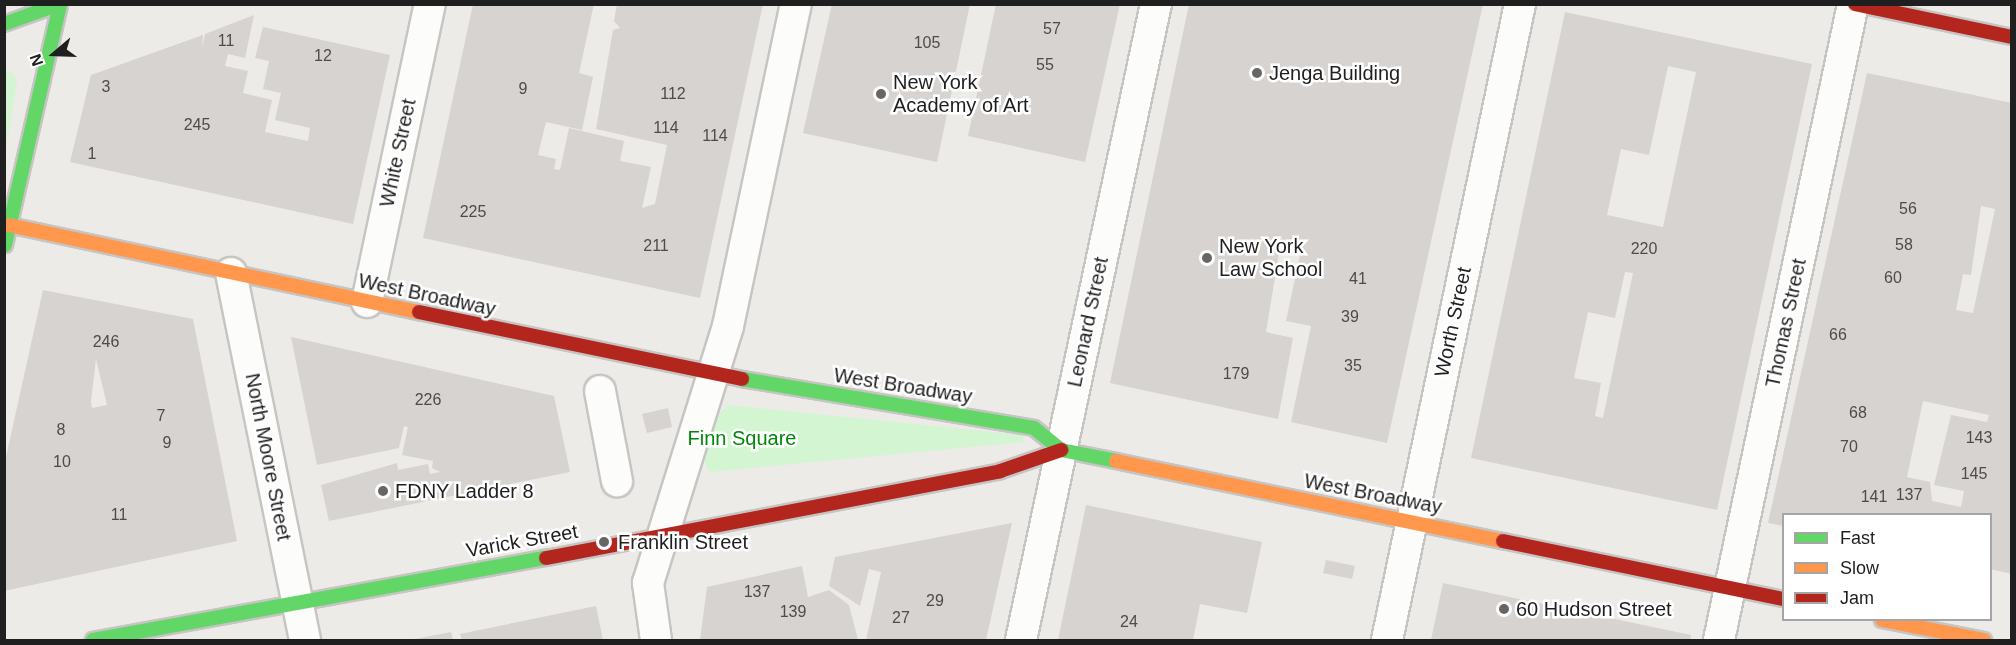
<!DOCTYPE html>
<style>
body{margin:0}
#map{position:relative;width:2016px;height:645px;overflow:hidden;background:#edebe7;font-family:Helvetica,sans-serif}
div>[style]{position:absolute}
.park>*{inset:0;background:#d3f5d2}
.building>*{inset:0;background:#d6d3d0}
.roads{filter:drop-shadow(2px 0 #c6c5c3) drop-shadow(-2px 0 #c6c5c3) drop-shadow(0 2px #c6c5c3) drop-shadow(0 -2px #c6c5c3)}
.street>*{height:30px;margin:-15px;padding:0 15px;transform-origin:15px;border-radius:15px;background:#fcfcfb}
.fast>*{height:14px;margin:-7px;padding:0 7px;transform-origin:7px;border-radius:7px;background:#63d668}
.slow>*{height:14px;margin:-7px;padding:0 7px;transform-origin:7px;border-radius:7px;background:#ff974d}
.jam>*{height:14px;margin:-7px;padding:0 7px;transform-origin:7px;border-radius:7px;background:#b3261e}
.dots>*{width:16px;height:16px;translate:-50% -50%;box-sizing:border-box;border:3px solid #fff;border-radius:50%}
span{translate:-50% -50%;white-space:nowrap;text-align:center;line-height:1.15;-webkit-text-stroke:5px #fff;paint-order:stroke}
.number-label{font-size:16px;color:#4d4c4b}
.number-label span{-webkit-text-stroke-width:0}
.poi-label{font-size:20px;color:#1f1f1f}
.left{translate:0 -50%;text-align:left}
.street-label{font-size:20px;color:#1f1f1f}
.park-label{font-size:20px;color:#02870a}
.frame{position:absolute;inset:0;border:6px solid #1f1f1f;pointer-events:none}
.legend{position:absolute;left:1782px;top:513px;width:210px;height:108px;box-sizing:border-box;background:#fff;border:2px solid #a5a5a5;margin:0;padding:8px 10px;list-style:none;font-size:18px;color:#1f1f1f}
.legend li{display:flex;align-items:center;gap:12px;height:30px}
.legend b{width:30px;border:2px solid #a5a5a5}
.north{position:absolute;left:24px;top:24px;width:60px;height:60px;-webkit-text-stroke:4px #fff;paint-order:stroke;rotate:251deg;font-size:16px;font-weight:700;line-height:24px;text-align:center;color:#1f1f1f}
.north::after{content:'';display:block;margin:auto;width:21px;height:27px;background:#1f1f1f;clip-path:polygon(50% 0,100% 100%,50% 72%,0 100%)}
</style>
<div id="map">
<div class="park">
<i style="clip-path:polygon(5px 71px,14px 74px,17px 83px,5px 153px)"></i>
<i style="clip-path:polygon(728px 405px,1023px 435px,1023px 442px,709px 472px,704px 459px,716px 416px)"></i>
</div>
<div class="building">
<i style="clip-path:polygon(473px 4px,594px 4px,579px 73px,593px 77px,582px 130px,546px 122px,538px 155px,556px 159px,554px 169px,560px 170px,569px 128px,624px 141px,620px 161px,651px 167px,642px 208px,655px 204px,667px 145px,596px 129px,613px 30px,620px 28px,614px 21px,617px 4px,763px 4px,700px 298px,423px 238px)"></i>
<i style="clip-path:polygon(832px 4px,970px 4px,937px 162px,803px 133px)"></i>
<i style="clip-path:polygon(996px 4px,1120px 4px,1085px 162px,968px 136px)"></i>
<i style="clip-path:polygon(1189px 4px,1483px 4px,1387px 443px,1291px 422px,1311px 326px,1286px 321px,1302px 245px,1281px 241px,1266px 332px,1293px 338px,1278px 419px,1110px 383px)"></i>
<i style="clip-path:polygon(evenodd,1565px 12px,1812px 64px,1717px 510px,1471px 458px,1565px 12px,1668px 66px,1696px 72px,1663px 227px,1607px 215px,1621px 149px,1649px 155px,1668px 66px,1565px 12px,1625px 272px,1633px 273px,1603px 418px,1595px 416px,1601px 383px,1574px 378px,1588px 312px,1615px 318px,1625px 272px)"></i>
<i style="clip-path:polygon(254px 15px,245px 58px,228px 54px,225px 66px,248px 71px,243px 93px,272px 100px,265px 132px,308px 141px,310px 128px,275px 120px,281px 93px,263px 89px,269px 61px,255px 58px,263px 27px,390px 55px,353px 224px,70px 162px,91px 75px,203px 35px,202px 48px,205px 34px)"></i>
<i style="clip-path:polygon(evenodd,1867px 73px,2012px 103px,2012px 574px,1990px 569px,1990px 514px,1784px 514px,1784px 526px,1768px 523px,1867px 73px,1981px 206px,1995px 209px,1973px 313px,1956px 310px,1963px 274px,1971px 275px,1981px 206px,1867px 73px,1923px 401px,1989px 415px,1987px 422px,1951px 415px,1934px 485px,1964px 491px,1961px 507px,1932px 501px,1930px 482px,1907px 477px,1923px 401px)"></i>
<i style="clip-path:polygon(evenodd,43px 290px,193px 319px,237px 541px,4px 591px,4px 466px,43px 290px,96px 359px,107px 405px,92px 408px,91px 401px,96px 359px)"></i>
<i style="clip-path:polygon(291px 337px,554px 396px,570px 472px,329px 521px,321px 485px,397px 463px,398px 470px,428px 464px,430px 474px,440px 472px,432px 468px,433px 461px,402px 455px,408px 427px,404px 426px,399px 448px,317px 465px)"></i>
<i style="clip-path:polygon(668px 408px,672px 427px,647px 433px,642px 414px)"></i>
<i style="clip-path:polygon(1086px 505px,1262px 542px,1247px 613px,1200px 604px,1193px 640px,1058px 640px)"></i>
<i style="clip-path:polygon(1012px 523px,986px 640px,866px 640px,881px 572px,869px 569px,860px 606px,829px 586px,835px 557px)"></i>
<i style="clip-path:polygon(1326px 560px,1355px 566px,1352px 579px,1323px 573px)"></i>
<i style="clip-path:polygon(802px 566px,808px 597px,829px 590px,849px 605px,858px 640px,700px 640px,707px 587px)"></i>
<i style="clip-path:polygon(1443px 583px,1691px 635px,1690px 640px,1431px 640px)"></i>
<i style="clip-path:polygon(596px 606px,603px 640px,462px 640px,460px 634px)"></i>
<i style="clip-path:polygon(451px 632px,453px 640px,415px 640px,415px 639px)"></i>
</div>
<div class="roads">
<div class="street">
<i style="left:231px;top:273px;width:374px;rotate:78.6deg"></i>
<i style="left:367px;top:302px;width:305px;rotate:-78.1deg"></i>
<i style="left:600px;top:391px;width:92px;rotate:79.3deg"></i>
<i style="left:656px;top:640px;width:58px;rotate:-98deg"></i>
<i style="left:648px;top:583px;width:269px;rotate:-72.7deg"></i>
<i style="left:728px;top:326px;width:329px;rotate:-78.1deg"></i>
<i style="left:1021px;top:640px;width:650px;rotate:-78.02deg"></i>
<i style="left:1387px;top:640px;width:650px;rotate:-78.19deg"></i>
<i style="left:1719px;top:640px;width:650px;rotate:-78.1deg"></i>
</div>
<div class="fast">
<i style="left:4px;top:24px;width:59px;rotate:-20deg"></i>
<i style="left:5px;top:245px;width:247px;rotate:-77.1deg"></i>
<i style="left:742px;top:379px;width:296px;rotate:9.5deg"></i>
<i style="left:1034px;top:428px;width:35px;rotate:39deg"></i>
<i style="left:1061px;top:450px;width:56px;rotate:11.3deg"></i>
<i style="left:93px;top:640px;width:460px;rotate:-10.3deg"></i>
</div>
<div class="slow">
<i style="left:9px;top:225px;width:419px;rotate:12deg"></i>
<i style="left:1116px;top:461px;width:395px;rotate:11.7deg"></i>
<i style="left:1882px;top:620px;width:104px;rotate:11.1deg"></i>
</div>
<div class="jam">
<i style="left:1855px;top:4px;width:160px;rotate:11.9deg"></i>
<i style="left:419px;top:312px;width:330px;rotate:11.7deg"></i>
<i style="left:1503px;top:541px;width:287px;rotate:11.7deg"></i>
<i style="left:546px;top:558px;width:462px;rotate:-10.8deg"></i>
<i style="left:1000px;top:471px;width:65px;rotate:-19deg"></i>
</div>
</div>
<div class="dots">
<i style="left:1257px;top:73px;background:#676665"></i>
<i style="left:881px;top:94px;background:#676665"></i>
<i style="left:1207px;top:258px;background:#676665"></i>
<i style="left:383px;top:491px;background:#676665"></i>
<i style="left:604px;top:542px;background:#676665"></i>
<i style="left:1504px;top:609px;background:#676665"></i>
</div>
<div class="number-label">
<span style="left:1052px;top:29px">57</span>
<span style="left:226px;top:41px">11</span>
<span style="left:927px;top:43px">105</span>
<span style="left:323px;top:56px">12</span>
<span style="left:1045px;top:65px">55</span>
<span style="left:106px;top:87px">3</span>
<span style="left:523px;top:89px">9</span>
<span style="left:673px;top:94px">112</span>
<span style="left:197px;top:125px">245</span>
<span style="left:666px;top:128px">114</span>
<span style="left:715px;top:136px">114</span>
<span style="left:92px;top:154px">1</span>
<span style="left:1908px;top:209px">56</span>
<span style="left:473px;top:212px">225</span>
<span style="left:1904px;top:245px">58</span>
<span style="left:656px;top:246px">211</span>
<span style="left:1644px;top:249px">220</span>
<span style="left:1893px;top:278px">60</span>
<span style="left:1358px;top:279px">41</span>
<span style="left:1350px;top:317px">39</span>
<span style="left:1838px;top:335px">66</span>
<span style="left:106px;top:342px">246</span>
<span style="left:1353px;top:366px">35</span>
<span style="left:1236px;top:374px">179</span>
<span style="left:428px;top:400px">226</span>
<span style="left:1858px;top:413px">68</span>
<span style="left:161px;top:416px">7</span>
<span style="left:61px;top:430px">8</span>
<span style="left:1979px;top:438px">143</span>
<span style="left:167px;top:443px">9</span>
<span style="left:1849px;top:447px">70</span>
<span style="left:62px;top:462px">10</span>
<span style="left:1974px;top:474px">145</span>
<span style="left:1909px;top:495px">137</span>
<span style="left:1874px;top:497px">141</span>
<span style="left:119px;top:515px">11</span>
<span style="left:757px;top:592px">137</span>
<span style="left:935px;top:601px">29</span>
<span style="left:793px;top:612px">139</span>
<span style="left:901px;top:618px">27</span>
<span style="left:1129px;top:622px">24</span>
</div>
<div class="poi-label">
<span class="left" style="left:1269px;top:73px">Jenga Building</span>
<span class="left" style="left:893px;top:94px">New York<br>Academy of Art</span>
<span class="left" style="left:1219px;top:258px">New York<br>Law School</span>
<span class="left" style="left:395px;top:491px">FDNY Ladder 8</span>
<span class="left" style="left:618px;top:542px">Franklin Street</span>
<span class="left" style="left:1516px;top:609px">60 Hudson Street</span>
</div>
<div class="street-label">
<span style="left:398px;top:153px;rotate:-78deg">White Street</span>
<span style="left:427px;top:295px;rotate:12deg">West Broadway</span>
<span style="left:1088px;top:322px;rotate:-78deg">Leonard Street</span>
<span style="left:1453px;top:322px;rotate:-78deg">Worth Street</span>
<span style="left:1786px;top:323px;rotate:-78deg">Thomas Street</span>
<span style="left:903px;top:386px;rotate:9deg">West Broadway</span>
<span style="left:268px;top:457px;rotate:79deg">North Moore Street</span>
<span style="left:1373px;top:494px;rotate:11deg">West Broadway</span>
<span style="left:522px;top:541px;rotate:-10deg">Varick Street</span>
</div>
<div class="park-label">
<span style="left:742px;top:438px">Finn Square</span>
</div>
<div class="frame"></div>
<ul class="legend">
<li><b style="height:8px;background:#63d668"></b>Fast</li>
<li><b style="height:8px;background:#ff974d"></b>Slow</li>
<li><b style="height:8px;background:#b3261e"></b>Jam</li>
</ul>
<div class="north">N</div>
</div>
